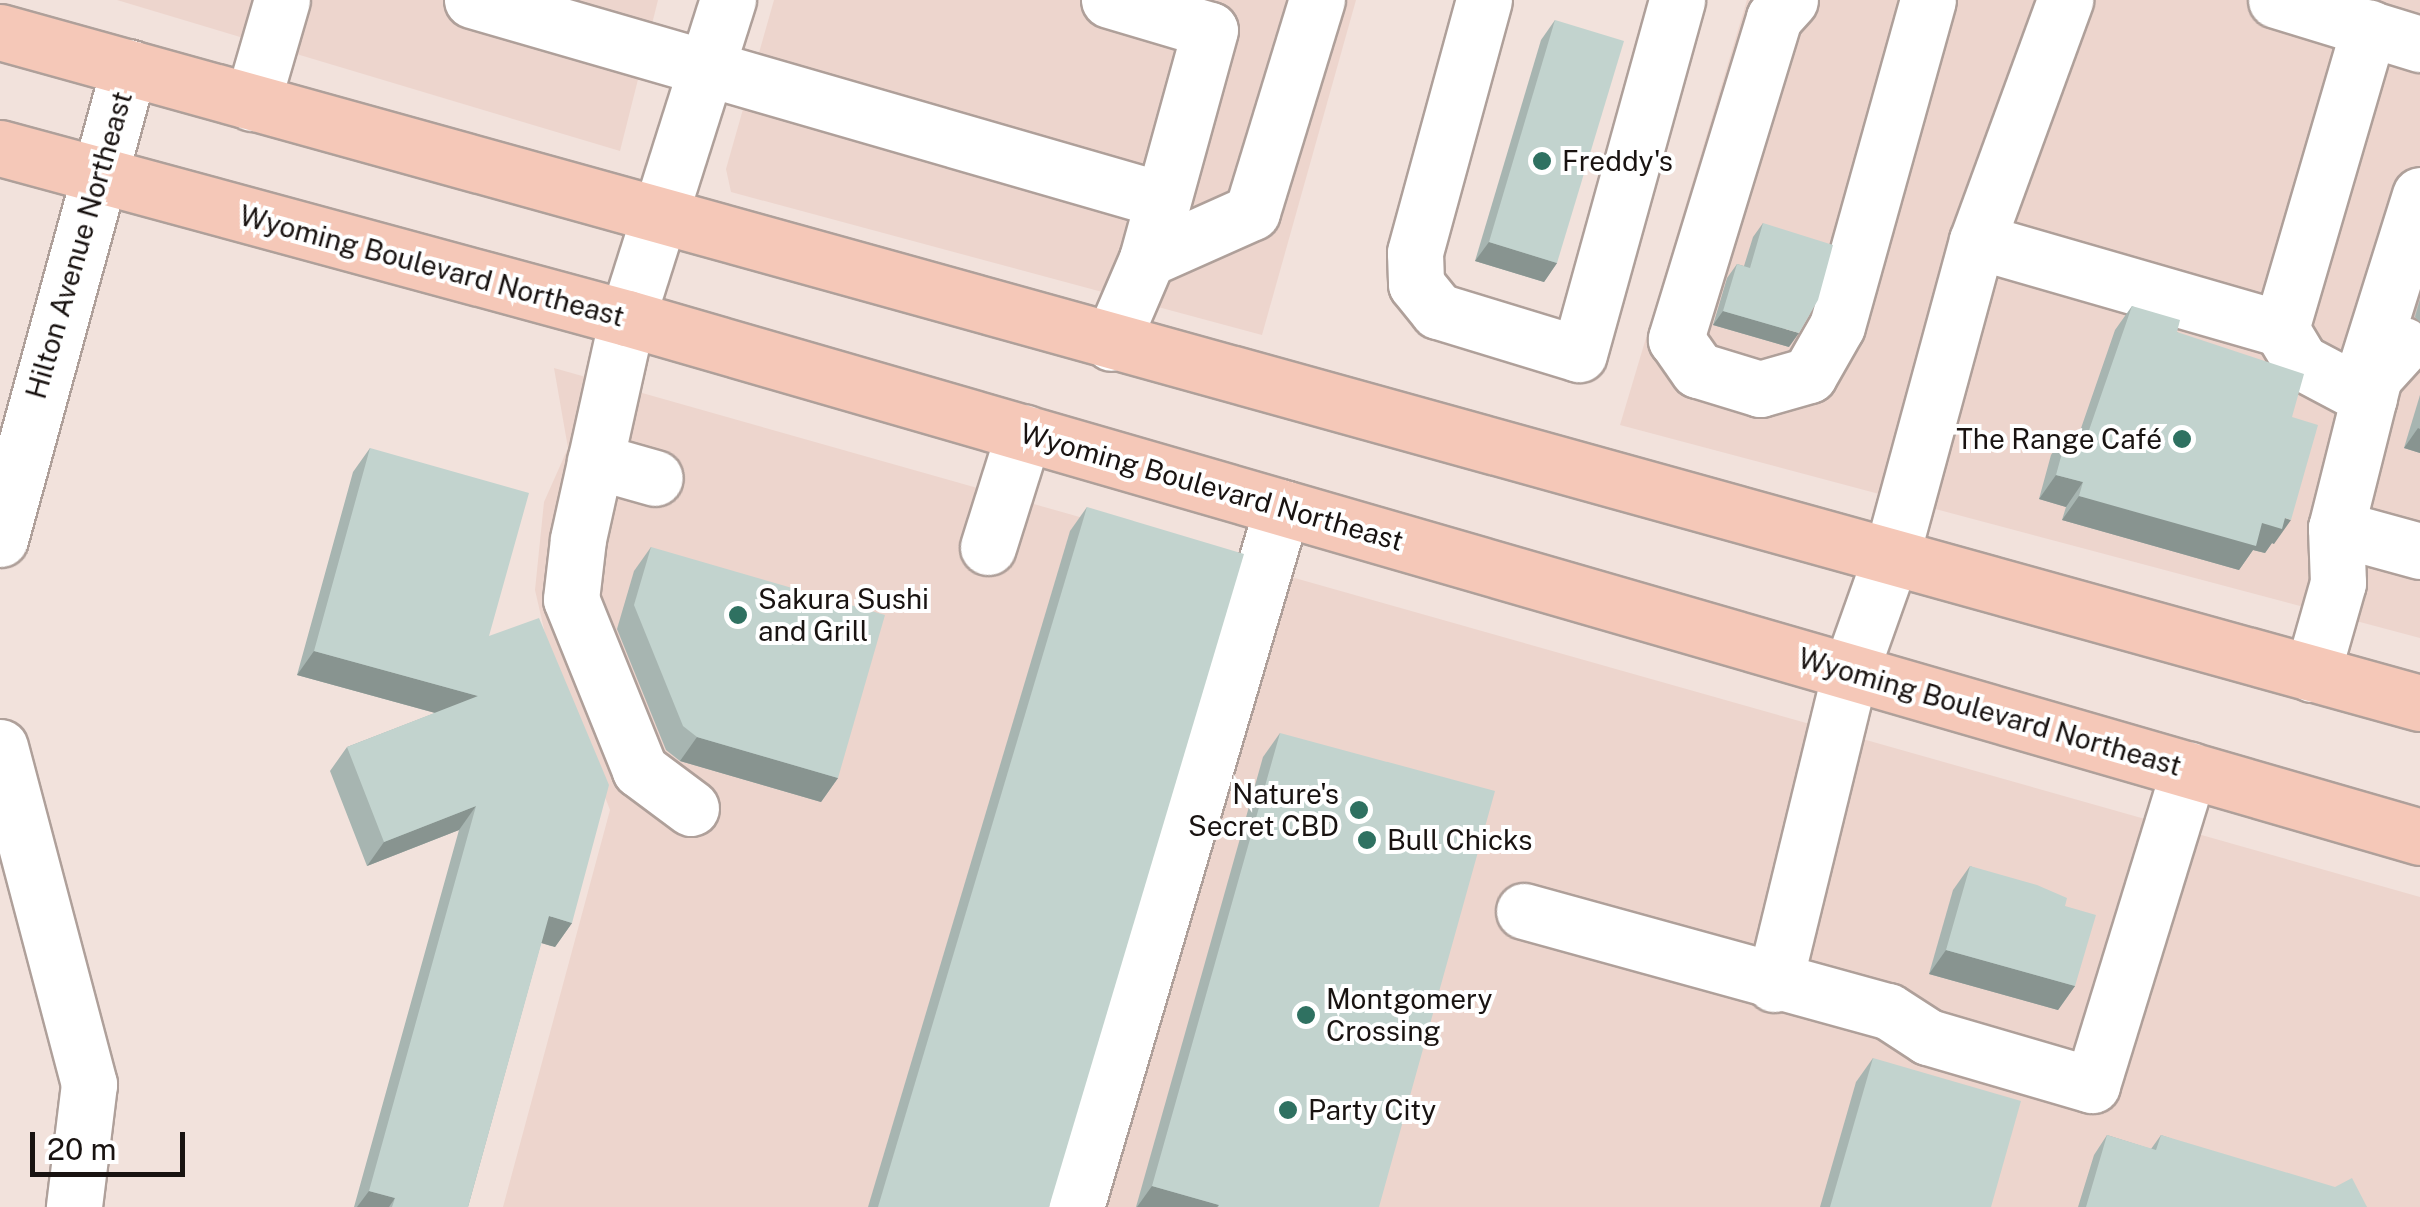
<!DOCTYPE html>
<meta charset="utf-8">
<style>
body{margin:0}
#map{position:relative;width:2420px;height:1207px;overflow:hidden;background:#f2e2dc;font-family:"Public Sans",sans-serif}
div>[style]{position:absolute}
.built>*{inset:0;background:#edd5cd}
.minor-tunnel>*{height:55px;margin-top:-27.5px;transform-origin:0;background:repeating-linear-gradient(90deg,#d1c3be 0 55px,transparent 0 83px)}
.roads{filter:drop-shadow(2px 0 #afa09a) drop-shadow(-2px 0 #afa09a) drop-shadow(0 2px #afa09a) drop-shadow(0 -2px #afa09a)}
.minor>*{height:55px;margin:-27.5px;padding:0 27.5px;transform-origin:27.5px;border-radius:27.5px;background:#fff}
.major>*{height:55px;margin:-27.5px;padding:0 27.5px;transform-origin:27.5px;border-radius:27.5px;background:#f5c8b8}
.wall>*{inset:0;background:#a7b5b1}
.shaded-wall>*{inset:0;background:#889490}
.building>*{inset:0;background:#c2d3ce}
.dots>*{width:28px;height:28px;translate:-50% -50%;box-sizing:border-box;border:5px solid #fff;border-radius:50%}
span{translate:-50% -50%;white-space:nowrap;text-align:center;line-height:1.15;-webkit-text-stroke:8px #fff;paint-order:stroke}
.poi-label{font-size:28px;color:#191311}
.left{translate:0 -50%;text-align:left}
.right{translate:-100% -50%;text-align:right}
.street-label{font-size:28px;color:#191311}
.scale{position:absolute;left:30px;top:1132px;width:155px;height:45px;box-sizing:border-box;border:5px solid #191311;border-top:0;padding-left:12px;font-size:30px;line-height:35px;white-space:nowrap;color:#191311;-webkit-text-stroke:8px #fff;paint-order:stroke}
</style>
<div id="map">
<div class="built">
<i style="clip-path:polygon(117px 0,658px 0,620px 151px)"></i>
<i style="clip-path:polygon(774px 0,1356px 0,1262px 335px,731px 192px,726px 169px)"></i>
<i style="clip-path:polygon(1747px 0,2420px 0,2420px 638px,1620px 425px)"></i>
<i style="clip-path:polygon(554px 368px,2420px 897px,2420px 1207px,503px 1207px,610px 810px,549px 651px,535px 590px,544px 502px,568px 448px)"></i>
</div>
<div class="minor-tunnel">
<i style="left:2403px;top:345px;width:52px;rotate:-73.3deg"></i>
</div>
<div class="roads">
<div class="minor">
<i style="left:472px;top:0;width:719px;rotate:16.14deg"></i>
<i style="left:1109px;top:0;width:105px;rotate:16.5deg"></i>
<i style="left:1210px;top:30px;width:238px;rotate:105.4deg"></i>
<i style="left:1147px;top:259px;width:91px;rotate:113.2deg"></i>
<i style="left:1484px;top:0;width:262px;rotate:105.3deg"></i>
<i style="left:1415px;top:253px;width:31px;rotate:88deg"></i>
<i style="left:1416px;top:284px;width:35px;rotate:51deg"></i>
<i style="left:1438px;top:311px;width:147px;rotate:17deg"></i>
<i style="left:1579px;top:354px;width:367px;rotate:-74.5deg"></i>
<i style="left:1790px;top:0;width:24px;rotate:132deg"></i>
<i style="left:1774px;top:18px;width:336px;rotate:107deg"></i>
<i style="left:1676px;top:339px;width:38px;rotate:55deg"></i>
<i style="left:1698px;top:370px;width:65px;rotate:17deg"></i>
<i style="left:1760px;top:389px;width:51px;rotate:-15.9deg"></i>
<i style="left:1809px;top:375px;width:56px;rotate:-60.3deg"></i>
<i style="left:1837px;top:326px;width:338px;rotate:-74.4deg"></i>
<i style="left:2276px;top:0;width:151px;rotate:17deg"></i>
<i style="left:252px;top:103px;width:107px;rotate:-73.8deg"></i>
<i style="left:1977px;top:241px;width:316px;rotate:16.1deg"></i>
<i style="left:2281px;top:329px;width:39px;rotate:59deg"></i>
<i style="left:2301px;top:362px;width:77px;rotate:27.9deg"></i>
<i style="left:1147px;top:259px;width:115px;rotate:-24.1deg"></i>
<i style="left:1252px;top:212px;width:222px;rotate:-73deg"></i>
<i style="left:2281px;top:329px;width:314px;rotate:-73.7deg"></i>
<i style="left:2403px;top:345px;width:43px;rotate:132.2deg"></i>
<i style="left:2374px;top:377px;width:156px;rotate:104.1deg"></i>
<i style="left:2336px;top:528px;width:87px;rotate:15.3deg"></i>
<i style="left:2374px;top:377px;width:15px;rotate:-118deg"></i>
<i style="left:2367px;top:364px;width:177px;rotate:-72.6deg"></i>
<i style="left:595px;top:461px;width:62px;rotate:15.8deg"></i>
<i style="left:0;top:539px;width:489px;rotate:-74.7deg"></i>
<i style="left:988px;top:547px;width:120px;rotate:-72.5deg"></i>
<i style="left:2312px;top:674px;width:95px;rotate:-74.1deg"></i>
<i style="left:2338px;top:583px;width:55px;rotate:-92.1deg"></i>
<i style="left:0;top:747px;width:349px;rotate:75.2deg"></i>
<i style="left:89px;top:1084px;width:124px;rotate:97deg"></i>
<i style="left:691px;top:808px;width:64px;rotate:-143.3deg"></i>
<i style="left:640px;top:770px;width:184px;rotate:-112deg"></i>
<i style="left:571px;top:599px;width:60px;rotate:-83.3deg"></i>
<i style="left:578px;top:539px;width:226px;rotate:-77.5deg"></i>
<i style="left:627px;top:318px;width:334px;rotate:-72.4deg"></i>
<i style="left:1524px;top:911px;width:377px;rotate:15.4deg"></i>
<i style="left:1888px;top:1011px;width:48px;rotate:33deg"></i>
<i style="left:1928px;top:1037px;width:171px;rotate:16.3deg"></i>
<i style="left:2092px;top:1085px;width:330px;rotate:-72.9deg"></i>
<i style="left:1774px;top:984px;width:321px;rotate:-76.3deg"></i>
<i style="left:1850px;top:672px;width:122px;rotate:-70.4deg"></i>
<i style="left:1891px;top:557px;width:327px;rotate:-74.8deg"></i>
<i style="left:1977px;top:241px;width:257px;rotate:-69.9deg"></i>
<i style="left:1076px;top:1207px;width:729px;rotate:-73.58deg"></i>
</div>
<div class="major">
<i style="left:0;top:32px;width:2511px;rotate:15.5deg"></i>
<i style="left:0;top:148px;width:650px;rotate:15.17deg"></i>
<i style="left:627px;top:318px;width:1867px;rotate:16.14deg"></i>
</div>
</div>
<div class="wall">
<i style="clip-path:polygon(1555px 20px,1557px 263px,1544px 282px,1475px 261px,1541px 40px)"></i>
<i style="clip-path:polygon(1763px 223px,1789px 347px,1713px 325px,1727px 278px,1737px 264px,1744px 266px,1753px 237px)"></i>
<i style="clip-path:polygon(2420px 299px,2420px 322px,2415px 317px)"></i>
<i style="clip-path:polygon(2132px 306px,2177px 332px,2292px 417px,2274px 544px,2272px 543px,2265px 553px,2253px 550px,2239px 570px,2062px 520px,2066px 507px,2039px 499px,2051px 455px,2068px 431px,2079px 434px,2115px 330px)"></i>
<i style="clip-path:polygon(2420px 395px,2420px 453px,2404px 448px)"></i>
<i style="clip-path:polygon(370px 448px,489px 636px,572px 923px,555px 947px,541px 943px,468px 1207px,354px 1207px,459px 830px,367px 866px,330px 771px,347px 747px,435px 713px,297px 675px,353px 472px)"></i>
<i style="clip-path:polygon(1087px 507px,1049px 1207px,868px 1207px,1070px 531px)"></i>
<i style="clip-path:polygon(651px 547px,838px 778px,821px 802px,680px 761px,666px 750px,617px 629px,634px 571px)"></i>
<i style="clip-path:polygon(1280px 733px,1379px 1207px,1136px 1207px,1263px 757px)"></i>
<i style="clip-path:polygon(1970px 866px,2065px 906px,2075px 986px,2058px 1010px,1929px 974px,1953px 890px)"></i>
<i style="clip-path:polygon(1873px 1058px,1991px 1207px,1820px 1207px,1856px 1082px)"></i>
<i style="clip-path:polygon(2107px 1135px,2151px 1149px,2161px 1135px,2367px 1207px,2078px 1207px,2094px 1155px)"></i>
</div>
<div class="shaded-wall">
<i style="clip-path:polygon(1489px 242px,1557px 263px,1544px 282px,1475px 261px)"></i>
<i style="clip-path:polygon(1723px 311px,1799px 333px,1789px 347px,1713px 325px)"></i>
<i style="clip-path:polygon(2418px 428px,2420px 429px,2420px 453px,2404px 448px)"></i>
<i style="clip-path:polygon(2056px 475px,2083px 482px,2066px 507px,2039px 499px)"></i>
<i style="clip-path:polygon(2079px 496px,2262px 523px,2285px 518px,2291px 520px,2274px 544px,2272px 543px,2265px 553px,2253px 550px,2239px 570px,2062px 520px)"></i>
<i style="clip-path:polygon(314px 651px,478px 696px,461px 720px,297px 675px)"></i>
<i style="clip-path:polygon(697px 737px,838px 778px,821px 802px,680px 761px)"></i>
<i style="clip-path:polygon(476px 806px,459px 830px,367px 866px,384px 842px)"></i>
<i style="clip-path:polygon(549px 916px,572px 923px,555px 947px,532px 940px)"></i>
<i style="clip-path:polygon(1946px 950px,2075px 986px,2058px 1010px,1929px 974px)"></i>
<i style="clip-path:polygon(1152px 1186px,1219px 1205px,1217px 1207px,1137px 1207px)"></i>
<i style="clip-path:polygon(369px 1191px,395px 1198px,389px 1207px,357px 1207px)"></i>
</div>
<div class="building">
<i style="clip-path:polygon(1555px 20px,1624px 41px,1557px 263px,1489px 242px)"></i>
<i style="clip-path:polygon(1763px 223px,1833px 245px,1818px 300px,1799px 333px,1723px 311px,1737px 264px,1750px 268px)"></i>
<i style="clip-path:polygon(2132px 306px,2180px 320px,2177px 332px,2304px 374px,2292px 417px,2318px 425px,2291px 520px,2285px 518px,2282px 529px,2262px 523px,2256px 546px,2079px 496px,2083px 482px,2056px 475px,2068px 431px,2087px 436px)"></i>
<i style="clip-path:polygon(370px 448px,529px 493px,489px 636px,539px 618px,609px 785px,572px 923px,549px 916px,468px 1207px,392px 1207px,395px 1198px,369px 1191px,476px 806px,384px 842px,347px 747px,478px 696px,314px 651px)"></i>
<i style="clip-path:polygon(1087px 507px,1244px 554px,1049px 1207px,878px 1207px)"></i>
<i style="clip-path:polygon(651px 547px,885px 615px,838px 778px,697px 737px,683px 726px,634px 605px)"></i>
<i style="clip-path:polygon(1280px 733px,1495px 791px,1379px 1207px,1218px 1207px,1219px 1205px,1152px 1186px)"></i>
<i style="clip-path:polygon(1970px 866px,2037px 885px,2067px 898px,2065px 906px,2096px 915px,2075px 986px,1946px 950px)"></i>
<i style="clip-path:polygon(1873px 1058px,2021px 1101px,1991px 1207px,1830px 1207px)"></i>
<i style="clip-path:polygon(2107px 1135px,2156px 1150px,2161px 1135px,2335px 1187px,2352px 1178px,2367px 1207px,2086px 1207px)"></i>
</div>
<div class="dots">
<i style="left:1542px;top:161px;background:#2f7161"></i>
<i style="left:2182px;top:439px;background:#2f7161"></i>
<i style="left:738px;top:615px;background:#2f7161"></i>
<i style="left:1359px;top:810px;background:#2f7161"></i>
<i style="left:1367px;top:840px;background:#2f7161"></i>
<i style="left:1306px;top:1015px;background:#2f7161"></i>
<i style="left:1288px;top:1110px;background:#2f7161"></i>
</div>
<div class="poi-label">
<span class="left" style="left:1562px;top:161px">Freddy's</span>
<span class="right" style="left:2162px;top:439px">The Range Café</span>
<span class="left" style="left:758px;top:615px">Sakura Sushi<br>and Grill</span>
<span class="right" style="left:1339px;top:810px">Nature's<br>Secret CBD</span>
<span class="left" style="left:1387px;top:840px">Bull Chicks</span>
<span class="left" style="left:1326px;top:1015px">Montgomery<br>Crossing</span>
<span class="left" style="left:1308px;top:1110px">Party City</span>
</div>
<div class="street-label">
<span style="left:79px;top:245px;rotate:-74deg">Hilton Avenue Northeast</span>
<span style="left:432px;top:266px;rotate:15deg">Wyoming Boulevard Northeast</span>
<span style="left:1212px;top:487px;rotate:16deg">Wyoming Boulevard Northeast</span>
<span style="left:1990px;top:712px;rotate:16deg">Wyoming Boulevard Northeast</span>
</div>
<div class="scale">20 m</div>
</div>
